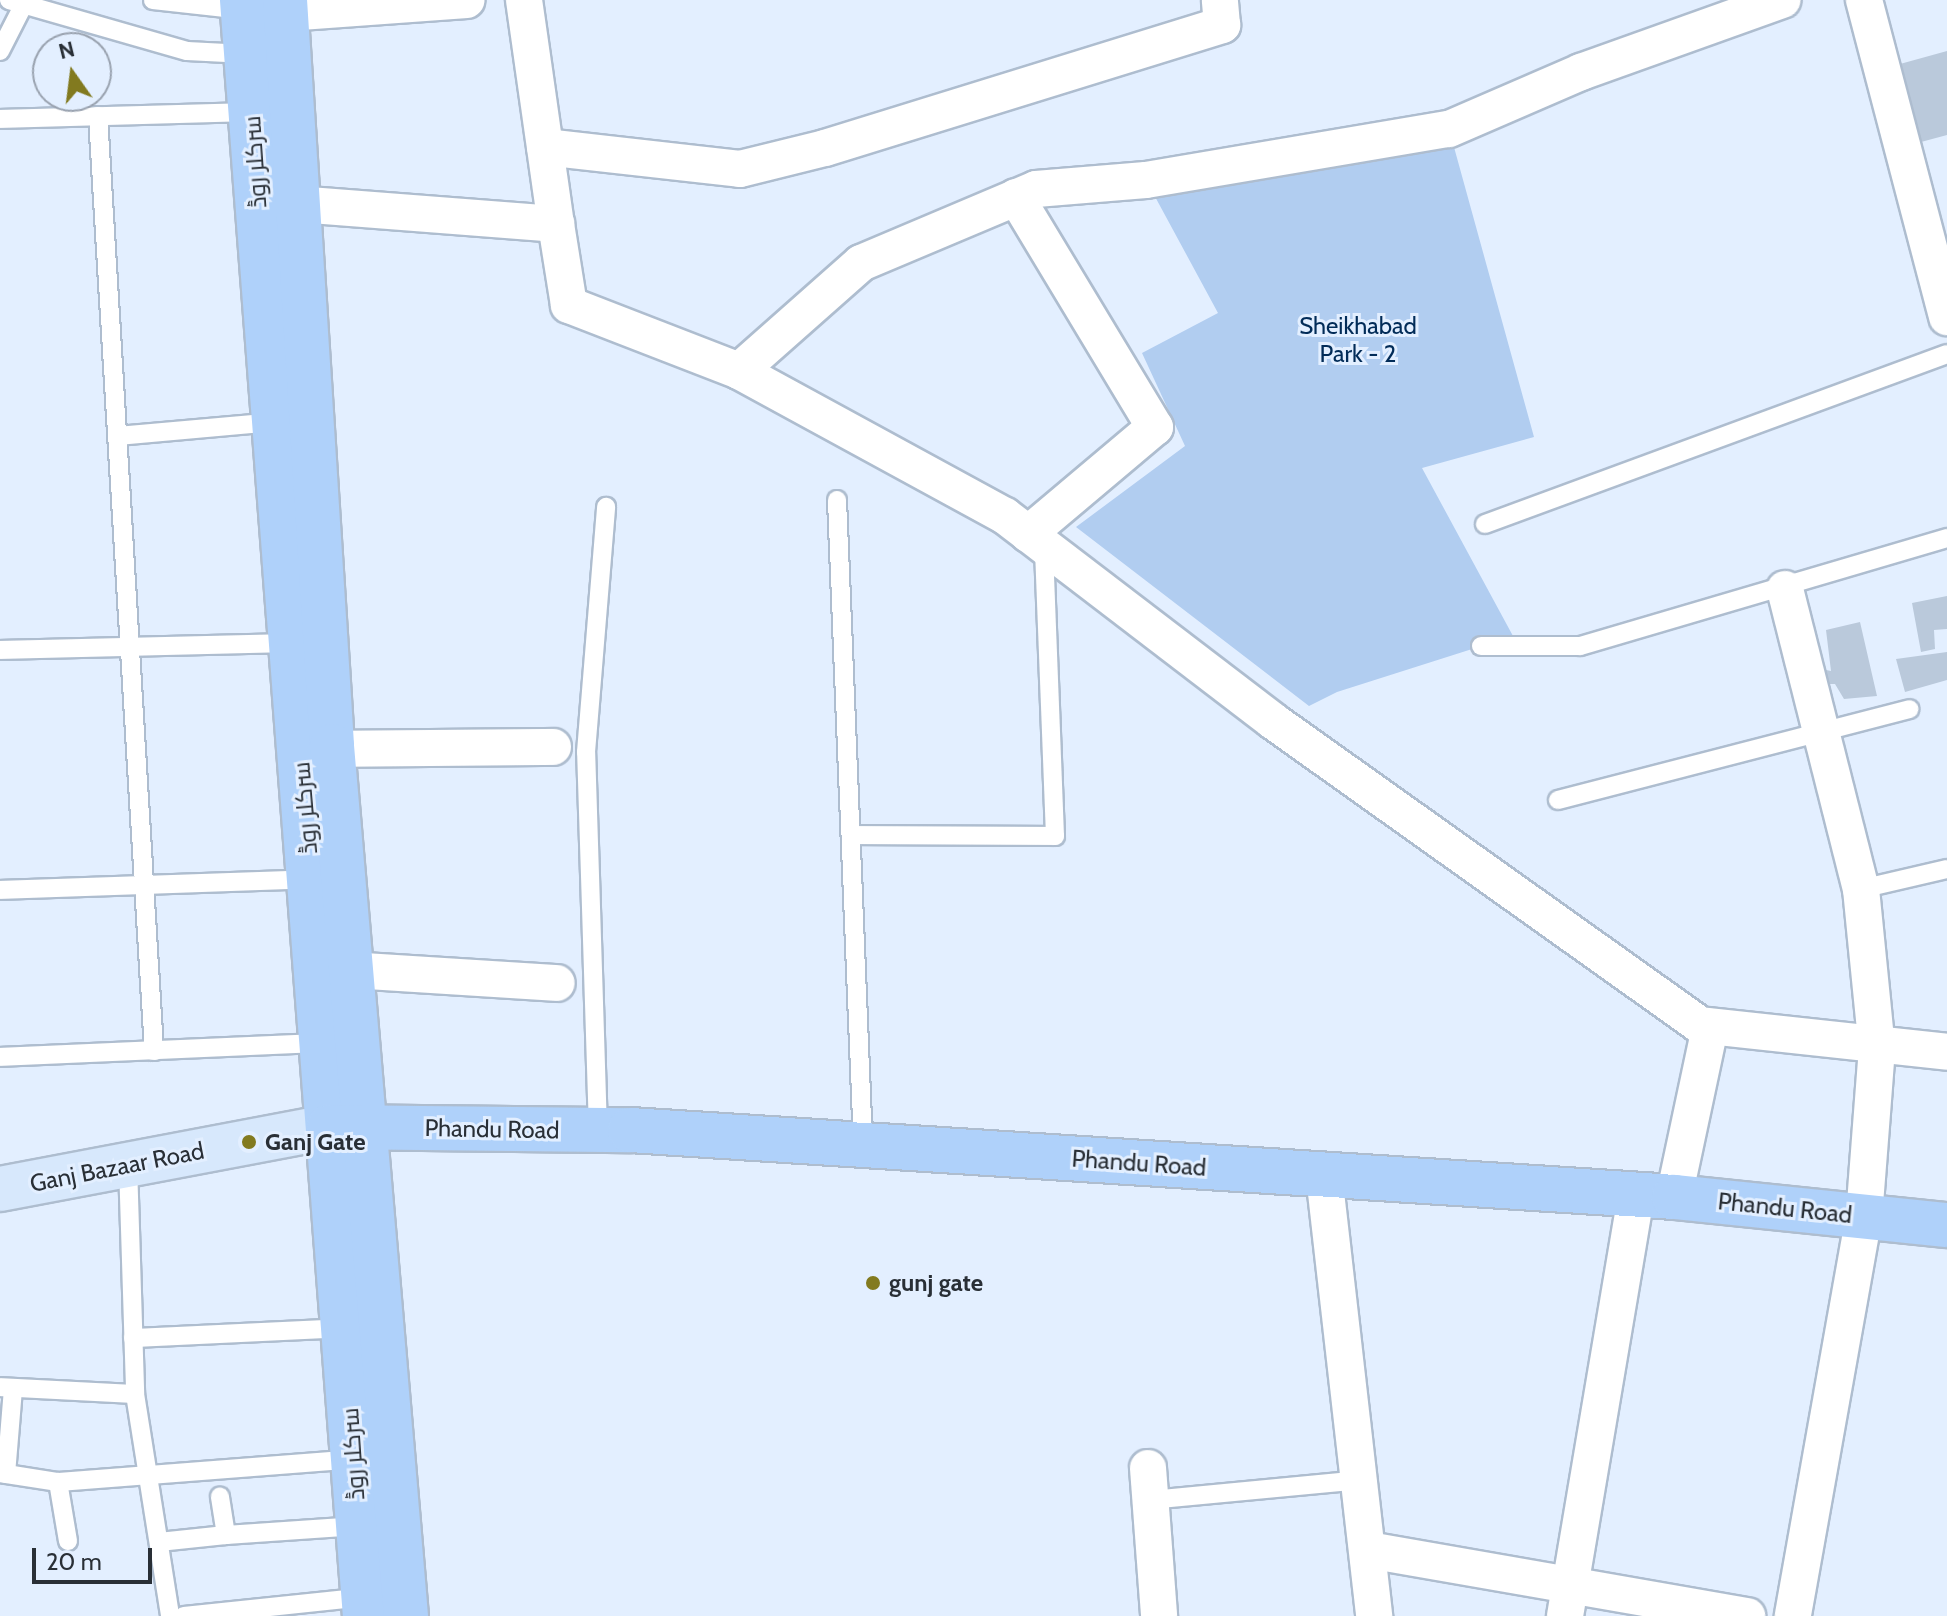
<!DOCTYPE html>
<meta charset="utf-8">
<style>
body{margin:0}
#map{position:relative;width:1947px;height:1616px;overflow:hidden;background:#e3efff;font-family:Cabin,Cairo,sans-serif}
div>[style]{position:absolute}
.green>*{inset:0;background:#b1cdf0}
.building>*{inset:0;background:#bac9db}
.roads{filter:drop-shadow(2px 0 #aebdcf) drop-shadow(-2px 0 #aebdcf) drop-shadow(0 2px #aebdcf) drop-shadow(0 -2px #aebdcf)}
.lane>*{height:18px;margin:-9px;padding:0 9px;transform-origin:9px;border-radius:9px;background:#fff}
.street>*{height:36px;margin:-18px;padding:0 18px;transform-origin:18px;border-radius:18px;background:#fff}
.secondary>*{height:44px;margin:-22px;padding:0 22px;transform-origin:22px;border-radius:22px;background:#d7e8fc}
.primary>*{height:44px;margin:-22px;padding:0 22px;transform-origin:22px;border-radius:22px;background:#afd1fa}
.dots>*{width:22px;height:22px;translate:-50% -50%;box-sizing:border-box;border:4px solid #e3efff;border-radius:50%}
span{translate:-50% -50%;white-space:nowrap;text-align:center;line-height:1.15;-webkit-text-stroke:6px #e3efff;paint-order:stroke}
.street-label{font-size:24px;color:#292f36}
.park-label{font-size:24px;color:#022c58}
.poi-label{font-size:24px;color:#292f36;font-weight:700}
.left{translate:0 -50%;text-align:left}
.north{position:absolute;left:32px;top:32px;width:80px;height:80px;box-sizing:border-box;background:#e3efff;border:2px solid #99a2af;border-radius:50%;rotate:346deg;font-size:22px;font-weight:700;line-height:32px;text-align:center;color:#292f36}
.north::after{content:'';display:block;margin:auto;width:28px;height:36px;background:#827a1f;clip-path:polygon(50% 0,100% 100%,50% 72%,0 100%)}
.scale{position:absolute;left:32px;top:1548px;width:120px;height:36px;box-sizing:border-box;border:4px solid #292f36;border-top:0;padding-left:10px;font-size:24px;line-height:28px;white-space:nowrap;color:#292f36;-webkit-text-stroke:6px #e3efff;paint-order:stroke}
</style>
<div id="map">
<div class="green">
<i style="clip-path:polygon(1449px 129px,1534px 437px,1422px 468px,1513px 636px,1337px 692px,1309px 706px,1076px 527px,1185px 446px,1142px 353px,1218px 313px,1146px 180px)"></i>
</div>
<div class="building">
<i style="clip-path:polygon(1947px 51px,1947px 135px,1921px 142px,1900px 64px)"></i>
<i style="clip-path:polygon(1947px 596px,1947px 629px,1934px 630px,1935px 649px,1921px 652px,1912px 603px)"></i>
<i style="clip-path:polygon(1860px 622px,1877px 696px,1844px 699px,1835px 684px,1826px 684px,1821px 669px,1831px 671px,1826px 630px)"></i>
<i style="clip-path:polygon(1947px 652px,1947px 680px,1905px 692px,1896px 659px)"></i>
</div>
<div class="roads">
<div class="lane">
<i style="left:9px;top:0;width:185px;rotate:16deg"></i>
<i style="left:187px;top:51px;width:59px;rotate:2.9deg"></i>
<i style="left:153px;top:0;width:91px;rotate:6.3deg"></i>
<i style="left:0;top:51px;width:57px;rotate:-63deg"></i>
<i style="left:98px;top:116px;width:937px;rotate:86.57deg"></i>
<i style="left:0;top:119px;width:251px;rotate:-1.6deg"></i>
<i style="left:118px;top:436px;width:158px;rotate:-5.1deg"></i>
<i style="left:837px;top:500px;width:646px;rotate:87.69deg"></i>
<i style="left:1485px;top:524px;width:492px;rotate:-20.2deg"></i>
<i style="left:1481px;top:646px;width:99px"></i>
<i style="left:1580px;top:646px;width:383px;rotate:-16.4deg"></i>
<i style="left:0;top:650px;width:292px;rotate:-1.4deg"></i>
<i style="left:1558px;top:800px;width:363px;rotate:-14.5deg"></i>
<i style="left:851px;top:835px;width:204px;rotate:0.3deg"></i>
<i style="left:1055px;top:836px;width:290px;rotate:-92.2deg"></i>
<i style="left:1861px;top:889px;width:88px;rotate:-13.1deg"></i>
<i style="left:0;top:890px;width:309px;rotate:-2deg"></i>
<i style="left:0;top:1057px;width:321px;rotate:-2.5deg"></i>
<i style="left:598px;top:1130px;width:378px;rotate:-91.8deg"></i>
<i style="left:586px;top:752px;width:246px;rotate:-85.3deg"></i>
<i style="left:128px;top:1165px;width:229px;rotate:88.2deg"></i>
<i style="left:135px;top:1394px;width:225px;rotate:81deg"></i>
<i style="left:133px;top:1338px;width:210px;rotate:-2.7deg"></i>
<i style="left:0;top:1387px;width:135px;rotate:3deg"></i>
<i style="left:0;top:1473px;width:59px;rotate:8.8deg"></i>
<i style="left:6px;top:1474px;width:86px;rotate:-85.3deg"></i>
<i style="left:1150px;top:1500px;width:211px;rotate:-5.4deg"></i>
<i style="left:226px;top:1535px;width:132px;rotate:-3.9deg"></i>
<i style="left:68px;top:1541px;width:60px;rotate:-99.6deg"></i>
<i style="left:58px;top:1482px;width:297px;rotate:-4.4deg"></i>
<i style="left:159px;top:1542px;width:67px;rotate:-6deg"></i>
<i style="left:226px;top:1535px;width:39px;rotate:-99deg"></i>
<i style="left:184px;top:1616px;width:181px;rotate:-6deg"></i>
</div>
<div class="street">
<i style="left:524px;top:0;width:226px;rotate:81.9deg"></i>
<i style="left:1864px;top:0;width:328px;rotate:75.3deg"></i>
<i style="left:286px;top:13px;width:181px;rotate:-4.1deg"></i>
<i style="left:545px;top:147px;width:196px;rotate:6.4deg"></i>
<i style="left:740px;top:169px;width:88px;rotate:-13.9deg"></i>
<i style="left:825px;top:148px;width:416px;rotate:-17.2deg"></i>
<i style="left:1222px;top:25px;width:25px;rotate:-95deg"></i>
<i style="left:1016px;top:197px;width:269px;rotate:58.9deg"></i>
<i style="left:1155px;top:427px;width:166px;rotate:139.9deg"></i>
<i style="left:297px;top:204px;width:260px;rotate:4.4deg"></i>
<i style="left:556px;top:224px;width:82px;rotate:80.9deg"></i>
<i style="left:569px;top:305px;width:182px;rotate:21.2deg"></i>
<i style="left:739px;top:371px;width:303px;rotate:28.6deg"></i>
<i style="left:1005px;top:516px;width:337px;rotate:37.4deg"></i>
<i style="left:1273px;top:721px;width:524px;rotate:35.45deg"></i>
<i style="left:1700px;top:1025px;width:248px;rotate:6.2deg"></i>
<i style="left:739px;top:371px;width:163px;rotate:-41.5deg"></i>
<i style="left:861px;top:263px;width:190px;rotate:-22.9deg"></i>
<i style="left:1036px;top:189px;width:110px;rotate:-4.7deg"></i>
<i style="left:1146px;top:180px;width:307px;rotate:-9.6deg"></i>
<i style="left:1449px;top:129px;width:144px;rotate:-23.4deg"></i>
<i style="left:1581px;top:72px;width:214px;rotate:-19.7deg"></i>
<i style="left:1785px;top:589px;width:309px;rotate:75.8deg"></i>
<i style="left:1861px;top:889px;width:160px;rotate:84.3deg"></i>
<i style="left:1877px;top:1048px;width:169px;rotate:94.4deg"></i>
<i style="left:1864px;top:1216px;width:406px;rotate:100.1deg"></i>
<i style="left:307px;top:749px;width:246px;rotate:-0.5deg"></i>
<i style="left:350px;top:970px;width:207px;rotate:3.6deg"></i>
<i style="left:1324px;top:1175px;width:444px;rotate:83.5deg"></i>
<i style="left:1674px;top:1197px;width:174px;rotate:-78deg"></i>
<i style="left:1148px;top:1468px;width:148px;rotate:85.7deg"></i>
<i style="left:1369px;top:1550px;width:384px;rotate:9.9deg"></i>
<i style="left:1565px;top:1616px;width:427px;rotate:-80.4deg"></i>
</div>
<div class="secondary">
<i style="left:0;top:1189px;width:335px;rotate:-10.7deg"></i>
</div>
<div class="primary">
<i style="left:242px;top:0;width:1621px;rotate:85.65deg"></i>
<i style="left:285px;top:0;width:747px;rotate:86.39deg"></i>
<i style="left:332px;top:746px;width:873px;rotate:85.14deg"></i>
<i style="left:329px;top:1127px;width:301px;rotate:0.6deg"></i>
<i style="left:630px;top:1130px;width:1046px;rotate:3.67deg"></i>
<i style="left:1674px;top:1197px;width:274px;rotate:5.9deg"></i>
</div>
</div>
<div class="dots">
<i style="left:249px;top:1142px;background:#827a1f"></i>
<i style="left:873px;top:1283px;background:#827a1f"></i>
</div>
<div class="street-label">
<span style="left:255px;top:162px;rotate:-94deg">سرکلر روڈ</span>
<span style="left:305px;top:808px;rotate:-95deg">سرکلر روڈ</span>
<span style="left:492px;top:1129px;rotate:1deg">Phandu Road</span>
<span style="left:1139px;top:1163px;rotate:4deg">Phandu Road</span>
<span style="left:117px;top:1167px;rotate:-11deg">Ganj Bazaar Road</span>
<span style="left:1785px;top:1208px;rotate:6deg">Phandu Road</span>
<span style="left:353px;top:1454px;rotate:-94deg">سرکلر روڈ</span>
</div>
<div class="park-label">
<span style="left:1358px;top:340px">Sheikhabad<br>Park - 2</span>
</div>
<div class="poi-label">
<span class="left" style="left:265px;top:1142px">Ganj Gate</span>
<span class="left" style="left:889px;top:1283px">gunj gate</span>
</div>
<div class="north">N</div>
<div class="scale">20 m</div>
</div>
